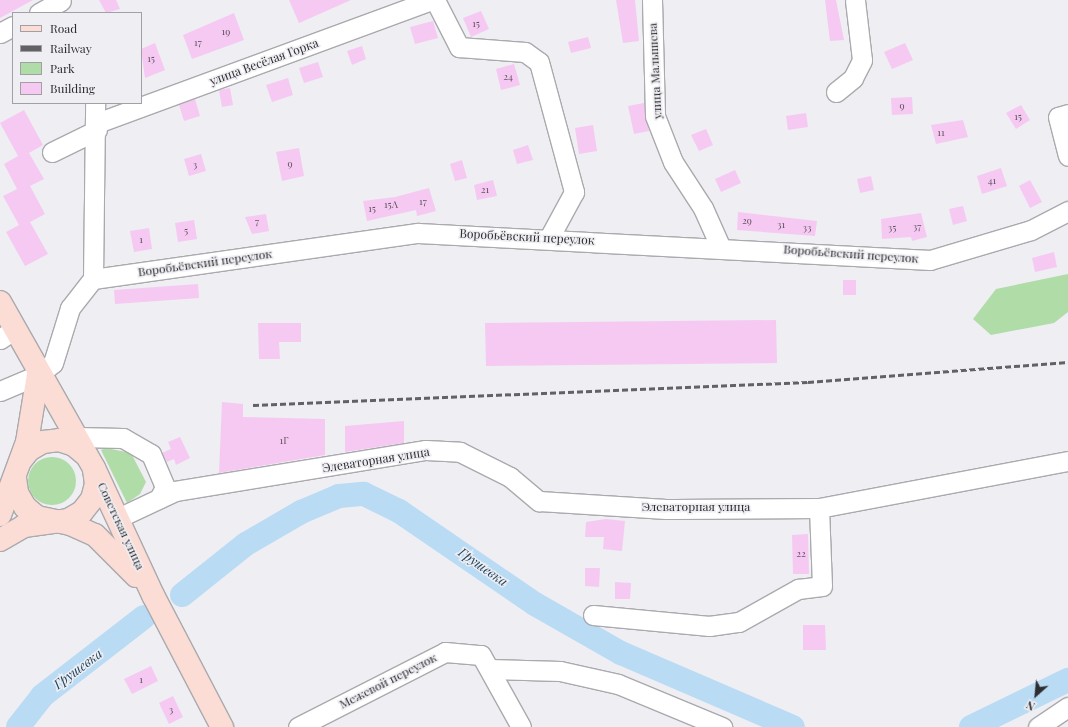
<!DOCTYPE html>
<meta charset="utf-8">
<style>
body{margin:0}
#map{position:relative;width:1068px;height:727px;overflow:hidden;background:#eeeef3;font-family:"Playfair Display",serif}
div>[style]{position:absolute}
.green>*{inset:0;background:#b0dca8}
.round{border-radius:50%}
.river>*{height:24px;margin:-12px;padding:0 12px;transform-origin:12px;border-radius:12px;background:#b9dbf4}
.building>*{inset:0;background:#f6c9f3}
.roads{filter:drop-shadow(1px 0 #aaaaae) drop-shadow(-1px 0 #aaaaae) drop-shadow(0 1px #aaaaae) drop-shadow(0 -1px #aaaaae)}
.minor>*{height:19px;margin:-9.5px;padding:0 9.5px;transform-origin:9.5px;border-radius:9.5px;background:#fff}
.major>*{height:22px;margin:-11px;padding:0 11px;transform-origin:11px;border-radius:11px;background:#fbddd5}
.rail>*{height:3px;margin-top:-1.5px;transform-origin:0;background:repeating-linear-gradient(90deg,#626265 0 6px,transparent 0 9px)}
span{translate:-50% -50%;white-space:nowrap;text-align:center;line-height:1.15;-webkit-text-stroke:3px #eeeef3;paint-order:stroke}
.number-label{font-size:10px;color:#605561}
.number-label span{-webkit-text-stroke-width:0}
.street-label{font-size:12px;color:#2e2e30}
.water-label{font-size:13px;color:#183f59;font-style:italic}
.legend{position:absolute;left:12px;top:12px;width:130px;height:92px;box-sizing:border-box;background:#eeeef3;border:1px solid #a1a1a5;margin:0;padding:5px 7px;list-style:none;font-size:12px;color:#2e2e30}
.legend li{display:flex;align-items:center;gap:8px;height:20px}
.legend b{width:20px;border:1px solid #a1a1a5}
.north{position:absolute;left:1016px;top:675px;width:40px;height:40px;-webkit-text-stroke:3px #eeeef3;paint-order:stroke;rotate:207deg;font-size:11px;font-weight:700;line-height:16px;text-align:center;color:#2e2e30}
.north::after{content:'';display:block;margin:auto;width:14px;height:18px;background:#2e2e30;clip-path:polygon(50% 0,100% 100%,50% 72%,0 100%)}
</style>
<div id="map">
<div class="green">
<i style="clip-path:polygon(1068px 274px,1068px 312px,1054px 323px,991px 335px,973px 319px,996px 289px)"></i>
<i style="clip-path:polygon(106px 448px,131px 453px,146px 482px,140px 494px,127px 503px,101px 450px)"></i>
<i class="round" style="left:28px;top:457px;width:48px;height:48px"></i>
</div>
<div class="river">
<i style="left:182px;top:595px;width:82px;rotate:-38.6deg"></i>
<i style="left:246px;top:544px;width:64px;rotate:-30.2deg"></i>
<i style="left:301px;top:512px;width:41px;rotate:-22.8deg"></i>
<i style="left:339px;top:496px;width:25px;rotate:-5deg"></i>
<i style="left:364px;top:494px;width:39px;rotate:26deg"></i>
<i style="left:399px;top:511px;width:165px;rotate:34.4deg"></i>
<i style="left:535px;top:604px;width:99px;rotate:29.7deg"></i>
<i style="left:621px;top:653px;width:187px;rotate:23.3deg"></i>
<i style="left:18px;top:727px;width:39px;rotate:-52deg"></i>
<i style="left:42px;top:696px;width:129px;rotate:-37.8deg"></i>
<i style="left:971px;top:727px;width:108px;rotate:-25.9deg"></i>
</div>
<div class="building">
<i style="clip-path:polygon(0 0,33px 0,0 18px)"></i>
<i style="clip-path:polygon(99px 0,116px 0,120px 9px,106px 13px)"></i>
<i style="clip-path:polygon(289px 0,351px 0,299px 23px)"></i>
<i style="clip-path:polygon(616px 0,635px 0,639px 41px,623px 43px)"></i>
<i style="clip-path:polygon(825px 0,836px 0,844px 40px,830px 41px)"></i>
<i style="clip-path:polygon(481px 11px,489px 29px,471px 37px,463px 18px)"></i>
<i style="clip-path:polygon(234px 13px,244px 40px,192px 59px,183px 35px)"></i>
<i style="clip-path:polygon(433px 21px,438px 38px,415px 44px,410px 27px)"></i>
<i style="clip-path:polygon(588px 37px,591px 48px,571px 53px,568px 42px)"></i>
<i style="clip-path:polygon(155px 43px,165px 70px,145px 78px,141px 49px)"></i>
<i style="clip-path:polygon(905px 43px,913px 60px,892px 69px,884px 52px)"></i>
<i style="clip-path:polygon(362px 46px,366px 59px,352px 65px,347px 51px)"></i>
<i style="clip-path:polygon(318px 62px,323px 77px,304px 83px,299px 68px)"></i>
<i style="clip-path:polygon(514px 64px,520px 85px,501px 90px,496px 69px)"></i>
<i style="clip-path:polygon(288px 78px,293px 95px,272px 102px,266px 85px)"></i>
<i style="clip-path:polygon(230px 88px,233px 105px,222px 107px,219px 90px)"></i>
<i style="clip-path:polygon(912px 97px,913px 114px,892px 115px,891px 98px)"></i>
<i style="clip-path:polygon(195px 99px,200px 116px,184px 121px,179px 105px)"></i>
<i style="clip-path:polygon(644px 103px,649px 131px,634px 134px,628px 106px)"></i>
<i style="clip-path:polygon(1021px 105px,1030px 120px,1016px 129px,1006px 113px)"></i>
<i style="clip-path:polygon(24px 110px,43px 145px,29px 153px,44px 179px,30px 186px,45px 214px,30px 222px,48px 254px,25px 266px,6px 232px,19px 225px,3px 196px,17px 189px,4px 164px,18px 156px,0 123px)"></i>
<i style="clip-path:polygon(806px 113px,808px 127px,788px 130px,786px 116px)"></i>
<i style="clip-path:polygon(963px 120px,968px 137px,936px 144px,931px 125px)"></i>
<i style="clip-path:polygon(593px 125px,597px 151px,579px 154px,575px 128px)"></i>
<i style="clip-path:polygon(706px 129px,713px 145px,699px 151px,691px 135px)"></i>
<i style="clip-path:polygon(528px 145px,533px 160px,517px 164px,513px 150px)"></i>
<i style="clip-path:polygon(299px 148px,304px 176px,282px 181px,276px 152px)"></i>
<i style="clip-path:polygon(201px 154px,206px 171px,189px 176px,184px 159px)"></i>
<i style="clip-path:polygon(462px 160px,467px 178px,455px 181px,450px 164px)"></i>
<i style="clip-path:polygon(1001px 168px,1007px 186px,982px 194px,977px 176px)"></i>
<i style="clip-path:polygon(735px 170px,741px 183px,721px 192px,715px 179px)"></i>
<i style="clip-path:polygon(871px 176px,874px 190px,860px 193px,857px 179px)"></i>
<i style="clip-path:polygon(493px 180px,497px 196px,477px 200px,474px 185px)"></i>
<i style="clip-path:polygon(1030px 180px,1042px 202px,1030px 208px,1019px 186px)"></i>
<i style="clip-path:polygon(429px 188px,436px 211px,417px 216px,416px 210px,367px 221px,363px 201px,395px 197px)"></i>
<i style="clip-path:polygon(963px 206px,967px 221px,953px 225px,949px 209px)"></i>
<i style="clip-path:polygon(738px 212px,817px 221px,815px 236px,737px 230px)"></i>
<i style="clip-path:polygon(921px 213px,927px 237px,912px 241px,911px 237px,882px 239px,881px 219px)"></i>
<i style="clip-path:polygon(266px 214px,269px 231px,252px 234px,245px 217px)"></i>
<i style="clip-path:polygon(194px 220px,197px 239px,178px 242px,175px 223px)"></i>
<i style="clip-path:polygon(149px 228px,152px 249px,134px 252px,130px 231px)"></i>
<i style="clip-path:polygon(1054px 252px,1057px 267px,1035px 272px,1032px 258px)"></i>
<i style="clip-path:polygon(843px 280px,856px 280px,856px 295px,843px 295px)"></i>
<i style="clip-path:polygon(198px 284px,199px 298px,115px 304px,114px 290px)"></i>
<i style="clip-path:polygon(776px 320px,777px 363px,486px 366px,485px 323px)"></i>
<i style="clip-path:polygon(258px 323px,301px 323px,301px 342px,279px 342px,280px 359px,259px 359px)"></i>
<i style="clip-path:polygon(222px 402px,243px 404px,243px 417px,325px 419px,325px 455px,219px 473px)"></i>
<i style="clip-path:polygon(404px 421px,404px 443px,345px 452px,345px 426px)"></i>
<i style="clip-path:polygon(180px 437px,190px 458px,176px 465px,174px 459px,167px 462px,162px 453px,171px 449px,168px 442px)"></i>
<i style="clip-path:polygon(606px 519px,625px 521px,622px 551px,603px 549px,604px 537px,585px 537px,586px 522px)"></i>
<i style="clip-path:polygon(808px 534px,809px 574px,793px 574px,792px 535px)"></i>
<i style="clip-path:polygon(585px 568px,600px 568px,599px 587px,585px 586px)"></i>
<i style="clip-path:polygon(615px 582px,631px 583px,630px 599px,615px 599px)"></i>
<i style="clip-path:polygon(803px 625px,825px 625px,826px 650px,803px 650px)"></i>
<i style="clip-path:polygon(151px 666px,158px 681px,132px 694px,124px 679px)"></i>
<i style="clip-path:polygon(173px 696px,183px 717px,169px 724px,159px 703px)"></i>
</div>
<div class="roads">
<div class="minor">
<i style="left:435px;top:0;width:53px;rotate:62.9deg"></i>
<i style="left:459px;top:47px;width:66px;rotate:4.3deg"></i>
<i style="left:525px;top:52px;width:17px;rotate:36deg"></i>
<i style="left:539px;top:62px;width:135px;rotate:74.9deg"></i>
<i style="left:574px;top:192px;width:52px;rotate:118.5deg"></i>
<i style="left:652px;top:0;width:116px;rotate:88.5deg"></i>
<i style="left:655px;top:116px;width:49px;rotate:68.6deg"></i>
<i style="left:673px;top:162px;width:55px;rotate:56.9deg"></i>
<i style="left:703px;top:208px;width:42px;rotate:65.9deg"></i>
<i style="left:39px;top:13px;width:25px;rotate:-29deg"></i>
<i style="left:0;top:33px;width:15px;rotate:-28deg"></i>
<i style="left:836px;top:92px;width:22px;rotate:-39deg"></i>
<i style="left:853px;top:78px;width:20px;rotate:-63deg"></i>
<i style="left:862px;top:60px;width:60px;rotate:-96.7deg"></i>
<i style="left:1068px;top:114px;width:10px;rotate:163deg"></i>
<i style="left:1058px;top:117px;width:40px;rotate:75.6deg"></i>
<i style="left:97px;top:123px;width:356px;rotate:-20.2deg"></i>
<i style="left:52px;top:152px;width:50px;rotate:-26.1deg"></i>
<i style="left:93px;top:279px;width:176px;rotate:-89.3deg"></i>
<i style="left:0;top:339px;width:18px;rotate:-34deg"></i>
<i style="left:0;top:391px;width:41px;rotate:-22.8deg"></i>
<i style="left:38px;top:375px;width:19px;rotate:-39deg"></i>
<i style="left:53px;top:363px;width:58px;rotate:-72.8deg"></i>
<i style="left:70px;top:308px;width:37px;rotate:-52deg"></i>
<i style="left:93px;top:279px;width:328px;rotate:-8.1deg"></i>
<i style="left:418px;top:233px;width:513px;rotate:3.02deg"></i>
<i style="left:930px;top:260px;width:105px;rotate:-16.5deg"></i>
<i style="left:1031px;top:230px;width:42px;rotate:-27.2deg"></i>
<i style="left:76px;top:437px;width:47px;rotate:1.2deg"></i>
<i style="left:123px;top:438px;width:32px;rotate:30deg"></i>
<i style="left:151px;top:454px;width:36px;rotate:67deg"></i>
<i style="left:165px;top:487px;width:13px;rotate:117deg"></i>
<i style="left:118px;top:518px;width:63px;rotate:-25.3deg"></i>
<i style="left:175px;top:491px;width:254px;rotate:-9.3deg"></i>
<i style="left:426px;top:450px;width:34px;rotate:3deg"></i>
<i style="left:460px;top:452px;width:56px;rotate:26.6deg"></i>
<i style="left:510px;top:477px;width:38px;rotate:40deg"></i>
<i style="left:539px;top:501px;width:127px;rotate:3.6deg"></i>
<i style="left:666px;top:509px;width:153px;rotate:-0.4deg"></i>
<i style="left:819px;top:508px;width:253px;rotate:-10.7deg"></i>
<i style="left:593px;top:615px;width:117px;rotate:5.4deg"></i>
<i style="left:709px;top:626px;width:30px;rotate:-8deg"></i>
<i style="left:739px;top:622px;width:68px;rotate:-29.2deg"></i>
<i style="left:798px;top:589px;width:24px;rotate:-7deg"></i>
<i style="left:822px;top:586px;width:78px;rotate:-92.2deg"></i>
<i style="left:490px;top:669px;width:70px;rotate:1.6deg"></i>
<i style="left:560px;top:671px;width:59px;rotate:12.6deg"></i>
<i style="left:618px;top:684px;width:113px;rotate:22.5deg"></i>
<i style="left:298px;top:727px;width:165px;rotate:-27deg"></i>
<i style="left:445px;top:652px;width:36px;rotate:5deg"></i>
<i style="left:481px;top:655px;width:82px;rotate:60.9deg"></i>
<i style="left:1038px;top:727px;width:36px;rotate:-34deg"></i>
</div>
<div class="major">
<i style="left:0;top:302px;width:191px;rotate:60.5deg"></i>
<i style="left:94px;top:468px;width:142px;rotate:65.1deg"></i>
<i style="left:154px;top:597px;width:147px;rotate:62.4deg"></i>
<i style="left:21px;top:460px;width:13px;rotate:-51deg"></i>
<i style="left:29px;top:450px;width:16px;rotate:-30deg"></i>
<i style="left:43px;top:442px;width:16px;rotate:-7deg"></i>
<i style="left:59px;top:440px;width:16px;rotate:18deg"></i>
<i style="left:74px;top:445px;width:16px;rotate:40deg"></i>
<i style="left:15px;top:478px;width:15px;rotate:82deg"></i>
<i style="left:17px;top:493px;width:16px;rotate:60deg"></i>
<i style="left:25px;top:507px;width:16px;rotate:40deg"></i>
<i style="left:37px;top:517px;width:34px;rotate:12deg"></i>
<i style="left:70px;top:524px;width:27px;rotate:24deg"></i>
<i style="left:95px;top:535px;width:58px;rotate:45deg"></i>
<i style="left:0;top:515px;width:78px;rotate:-69.7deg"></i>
<i style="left:27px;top:442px;width:68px;rotate:-80.7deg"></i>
<i style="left:0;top:540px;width:28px;rotate:-30deg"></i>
<i style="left:24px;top:526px;width:44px;rotate:-7.8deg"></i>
<i style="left:68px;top:520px;width:16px;rotate:-30deg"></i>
<i style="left:82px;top:512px;width:16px;rotate:-52deg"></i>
<i style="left:92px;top:499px;width:16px;rotate:-75deg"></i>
<i style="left:96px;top:484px;width:15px;rotate:-98deg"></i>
</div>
</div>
<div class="rail">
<i style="left:253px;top:405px;width:555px;rotate:-2.37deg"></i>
<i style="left:808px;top:382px;width:261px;rotate:-4.4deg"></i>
</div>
<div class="number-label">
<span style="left:476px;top:24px">15</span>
<span style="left:226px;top:32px">19</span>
<span style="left:198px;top:43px">17</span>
<span style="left:151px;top:59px">15</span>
<span style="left:508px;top:77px">24</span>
<span style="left:902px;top:106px">9</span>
<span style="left:1018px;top:117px">15</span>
<span style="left:941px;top:133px">11</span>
<span style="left:290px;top:164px">9</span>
<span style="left:195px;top:165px">3</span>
<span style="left:992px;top:181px">41</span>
<span style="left:485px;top:190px">21</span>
<span style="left:423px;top:202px">17</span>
<span style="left:391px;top:205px">15А</span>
<span style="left:372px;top:209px">15</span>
<span style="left:747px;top:221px">29</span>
<span style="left:257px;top:222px">7</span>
<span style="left:781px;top:225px">31</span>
<span style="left:917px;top:227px">37</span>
<span style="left:807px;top:228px">33</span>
<span style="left:892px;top:228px">35</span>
<span style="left:186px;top:231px">5</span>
<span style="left:141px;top:240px">1</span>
<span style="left:284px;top:441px">1Г</span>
<span style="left:801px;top:554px">22</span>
<span style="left:141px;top:680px">1</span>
<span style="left:171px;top:710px">3</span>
</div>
<div class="street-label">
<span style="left:264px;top:62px;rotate:-20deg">улица Весёлая Горка</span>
<span style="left:655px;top:71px;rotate:-93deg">улица Малышева</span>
<span style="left:527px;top:237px;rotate:3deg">Воробьёвский переулок</span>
<span style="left:851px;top:254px;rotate:4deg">Воробьёвский переулок</span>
<span style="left:205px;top:263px;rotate:-8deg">Воробьёвский переулок</span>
<span style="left:376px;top:460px;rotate:-9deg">Элеваторная улица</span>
<span style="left:696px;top:507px">Элеваторная улица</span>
<span style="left:121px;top:526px;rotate:65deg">Советская улица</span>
<span style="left:388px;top:681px;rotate:-27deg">Межевой переулок</span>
</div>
<div class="water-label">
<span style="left:483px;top:567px;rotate:35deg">Грушевка</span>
<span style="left:78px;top:669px;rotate:-37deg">Грушевка</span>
</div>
<ul class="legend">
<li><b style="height:5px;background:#fbddd5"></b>Road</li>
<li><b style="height:5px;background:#626265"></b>Railway</li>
<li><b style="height:11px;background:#b0dca8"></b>Park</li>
<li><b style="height:11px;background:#f6c9f3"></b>Building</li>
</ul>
<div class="north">N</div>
</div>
